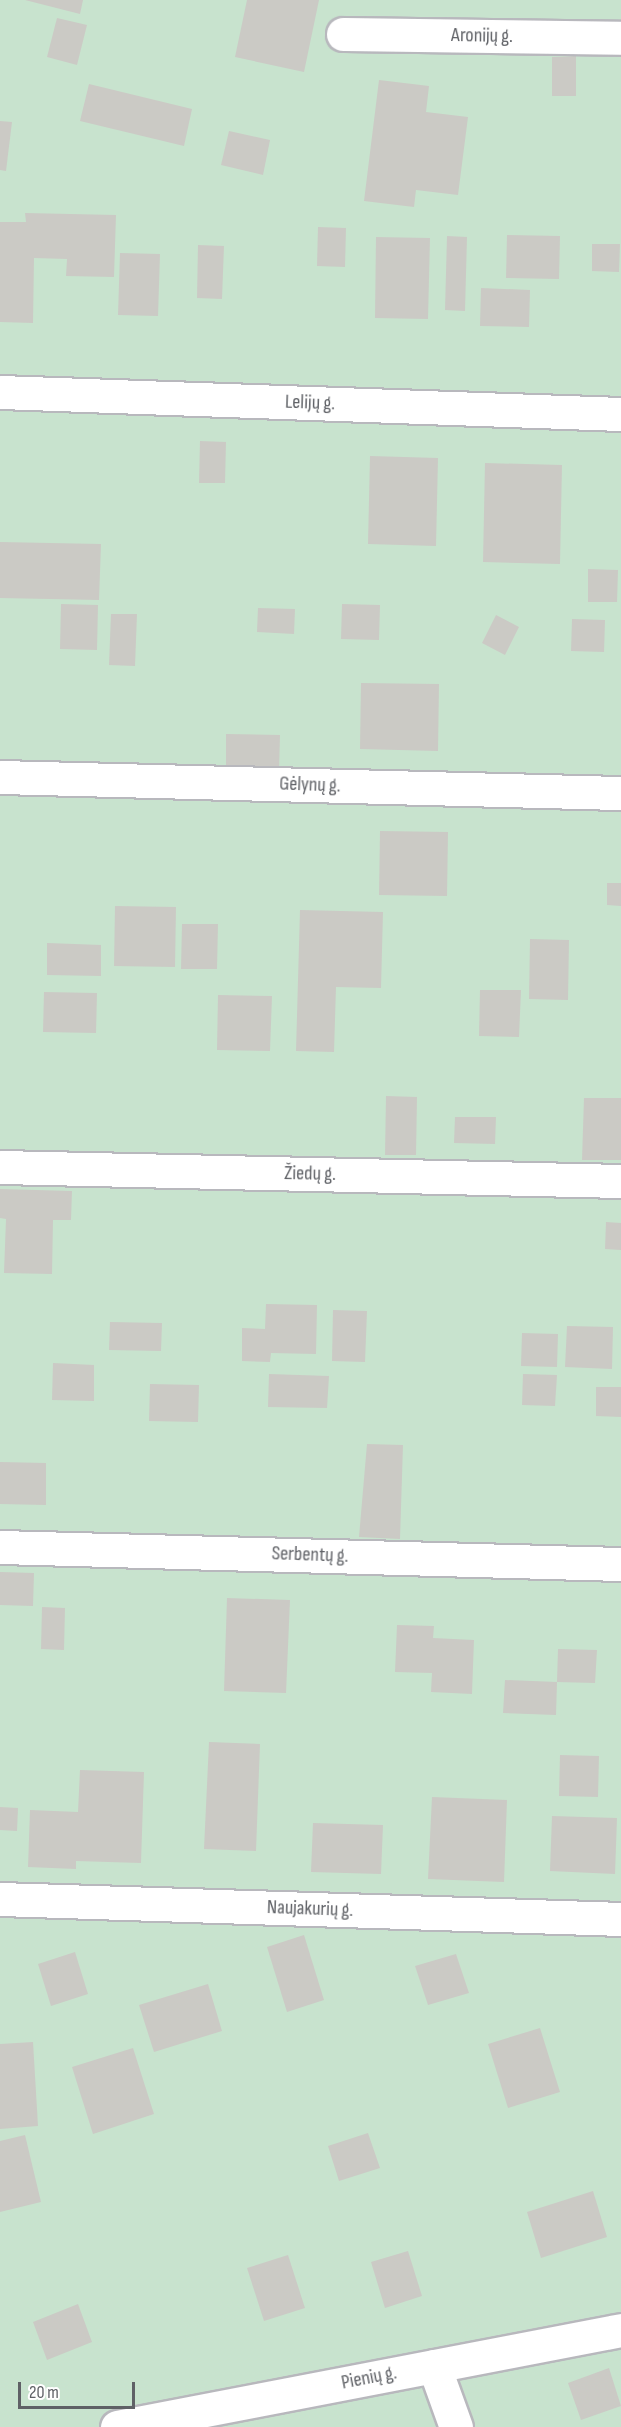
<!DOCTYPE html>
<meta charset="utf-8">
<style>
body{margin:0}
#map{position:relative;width:621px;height:2427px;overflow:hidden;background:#efefe8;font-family:"Sofia Sans Condensed",sans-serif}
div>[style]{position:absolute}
.green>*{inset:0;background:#c8e3ce}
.building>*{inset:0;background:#cbcac5}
.roads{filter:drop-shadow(2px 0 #b8b8bd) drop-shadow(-2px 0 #b8b8bd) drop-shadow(0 2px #b8b8bd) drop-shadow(0 -2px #b8b8bd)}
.minor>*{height:33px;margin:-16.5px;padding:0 16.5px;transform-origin:16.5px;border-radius:16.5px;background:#fff}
span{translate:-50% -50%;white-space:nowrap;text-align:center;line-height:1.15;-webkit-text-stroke:4.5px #fff;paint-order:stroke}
.street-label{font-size:20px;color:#5f6166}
.scale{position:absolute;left:18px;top:2382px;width:117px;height:27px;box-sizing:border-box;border:3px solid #5f6166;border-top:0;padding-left:8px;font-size:18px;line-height:21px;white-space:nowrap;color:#5f6166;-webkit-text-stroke:4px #fff;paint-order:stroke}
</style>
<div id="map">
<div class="green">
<i style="clip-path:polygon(0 0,621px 0,621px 2427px,0 2427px)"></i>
</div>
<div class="building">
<i style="clip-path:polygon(25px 0,83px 0,80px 14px)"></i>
<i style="clip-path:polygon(247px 0,319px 0,304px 72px,235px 57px)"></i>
<i style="clip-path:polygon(57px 18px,87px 25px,77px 65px,47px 57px)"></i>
<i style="clip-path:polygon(576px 56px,576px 96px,552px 96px,552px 57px)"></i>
<i style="clip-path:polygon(379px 80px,429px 86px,426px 112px,468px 117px,458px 195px,416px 190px,414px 207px,364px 201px)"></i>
<i style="clip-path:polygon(89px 84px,192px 109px,184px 146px,80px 121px)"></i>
<i style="clip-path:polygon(0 121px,12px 122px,6px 171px,0 170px)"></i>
<i style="clip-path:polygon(229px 131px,270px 140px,263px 175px,221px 165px)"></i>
<i style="clip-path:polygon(25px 213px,116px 215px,114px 277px,66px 276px,67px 259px,34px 258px,33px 323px,0 322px,0 222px,26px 222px)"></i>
<i style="clip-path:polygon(318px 227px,346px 228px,345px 267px,317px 266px)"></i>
<i style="clip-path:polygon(507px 235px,560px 236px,559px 279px,506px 278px)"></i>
<i style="clip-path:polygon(447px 236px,467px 237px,465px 311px,445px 310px)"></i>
<i style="clip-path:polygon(376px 237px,430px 238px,428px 319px,375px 318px)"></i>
<i style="clip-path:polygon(592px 244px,620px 244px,619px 272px,592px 271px)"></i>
<i style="clip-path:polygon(198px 245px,224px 246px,222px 299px,197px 298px)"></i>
<i style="clip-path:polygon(120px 253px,160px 254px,158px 316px,118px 315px)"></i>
<i style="clip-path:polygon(481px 288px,530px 290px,529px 327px,480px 326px)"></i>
<i style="clip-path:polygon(200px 441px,226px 442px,225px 483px,199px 483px)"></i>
<i style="clip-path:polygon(370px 456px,438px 458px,436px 546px,368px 544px)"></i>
<i style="clip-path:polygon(485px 463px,562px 465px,560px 564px,483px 562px)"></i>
<i style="clip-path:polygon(0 542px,101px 544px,99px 600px,0 598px)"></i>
<i style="clip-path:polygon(588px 569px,618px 570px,617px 602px,588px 602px)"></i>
<i style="clip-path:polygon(61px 604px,98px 605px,97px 650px,60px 649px)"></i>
<i style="clip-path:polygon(342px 604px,380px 605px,379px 640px,341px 639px)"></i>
<i style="clip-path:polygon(258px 608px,295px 609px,294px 634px,257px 632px)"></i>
<i style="clip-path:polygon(111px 614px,137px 614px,135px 666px,109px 665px)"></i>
<i style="clip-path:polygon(496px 615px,519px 627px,505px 655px,482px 643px)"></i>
<i style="clip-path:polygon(572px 619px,605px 620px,604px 652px,571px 651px)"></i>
<i style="clip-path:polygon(361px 683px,439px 684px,438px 751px,360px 749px)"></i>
<i style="clip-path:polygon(226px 734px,280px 735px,279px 771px,226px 770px)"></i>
<i style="clip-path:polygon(380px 831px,448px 832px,447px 896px,379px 895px)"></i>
<i style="clip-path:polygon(607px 883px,621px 883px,621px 906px,607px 905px)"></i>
<i style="clip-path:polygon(115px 906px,176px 907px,175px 967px,114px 966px)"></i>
<i style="clip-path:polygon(300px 910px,383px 912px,381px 988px,336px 987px,334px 1052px,296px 1051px)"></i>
<i style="clip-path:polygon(182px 924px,218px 924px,217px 969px,181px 969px)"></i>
<i style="clip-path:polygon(530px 939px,569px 940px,568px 1000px,529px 999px)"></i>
<i style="clip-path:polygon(47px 943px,101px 945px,101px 976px,47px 975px)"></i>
<i style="clip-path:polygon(480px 990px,521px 990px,519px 1037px,479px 1036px)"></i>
<i style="clip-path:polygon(44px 992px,97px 993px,96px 1033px,43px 1032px)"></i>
<i style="clip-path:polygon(218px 995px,272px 996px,270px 1051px,217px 1050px)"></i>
<i style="clip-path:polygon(386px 1096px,417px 1097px,416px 1155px,385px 1155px)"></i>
<i style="clip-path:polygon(584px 1098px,621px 1098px,621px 1160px,582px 1160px)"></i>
<i style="clip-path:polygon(455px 1117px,496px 1117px,495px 1144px,454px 1143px)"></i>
<i style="clip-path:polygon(0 1189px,72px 1191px,71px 1220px,53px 1220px,52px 1274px,4px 1273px,6px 1219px,0 1218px)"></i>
<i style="clip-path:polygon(606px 1222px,621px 1223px,621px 1250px,605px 1249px)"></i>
<i style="clip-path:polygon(266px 1304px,317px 1305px,316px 1354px,271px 1353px,270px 1362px,242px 1361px,242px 1328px,265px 1329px)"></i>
<i style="clip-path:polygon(333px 1310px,367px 1311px,365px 1362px,332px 1361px)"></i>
<i style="clip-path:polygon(110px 1322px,162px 1323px,161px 1351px,109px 1350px)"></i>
<i style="clip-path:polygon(567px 1326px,613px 1327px,612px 1369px,565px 1367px)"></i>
<i style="clip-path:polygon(522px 1333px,558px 1334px,557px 1367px,521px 1366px)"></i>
<i style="clip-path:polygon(53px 1363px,94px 1365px,94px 1401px,52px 1400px)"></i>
<i style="clip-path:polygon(269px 1374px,329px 1376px,327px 1408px,268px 1407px)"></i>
<i style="clip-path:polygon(523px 1374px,557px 1375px,555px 1406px,522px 1405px)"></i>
<i style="clip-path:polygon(150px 1384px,199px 1385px,198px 1422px,149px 1421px)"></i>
<i style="clip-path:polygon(596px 1387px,621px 1387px,621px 1417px,596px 1416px)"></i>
<i style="clip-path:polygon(367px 1444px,403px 1445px,400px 1539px,359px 1537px)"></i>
<i style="clip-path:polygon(0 1462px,46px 1463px,46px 1505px,0 1504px)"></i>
<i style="clip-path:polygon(0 1572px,34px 1573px,33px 1606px,0 1605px)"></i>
<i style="clip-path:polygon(227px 1598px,290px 1600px,286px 1693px,224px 1691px)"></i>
<i style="clip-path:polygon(42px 1607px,65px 1608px,64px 1650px,41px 1649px)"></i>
<i style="clip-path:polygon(397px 1625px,434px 1626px,433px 1638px,474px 1640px,472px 1694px,431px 1692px,432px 1673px,395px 1672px)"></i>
<i style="clip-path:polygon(558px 1649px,597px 1650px,595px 1683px,557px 1682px)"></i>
<i style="clip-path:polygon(505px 1680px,557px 1682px,556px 1715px,503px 1713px)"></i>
<i style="clip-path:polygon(209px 1742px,260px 1744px,256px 1851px,204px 1849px)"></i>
<i style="clip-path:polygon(560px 1755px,599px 1756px,598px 1797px,559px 1796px)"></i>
<i style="clip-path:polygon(80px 1770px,144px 1772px,141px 1863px,76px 1861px,76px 1869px,28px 1867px,30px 1810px,78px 1812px)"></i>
<i style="clip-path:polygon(432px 1797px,507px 1800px,504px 1882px,428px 1879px)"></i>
<i style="clip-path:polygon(0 1807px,18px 1808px,17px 1831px,0 1830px)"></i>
<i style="clip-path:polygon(552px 1816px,617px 1818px,615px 1874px,550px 1871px)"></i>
<i style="clip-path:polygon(313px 1823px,383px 1825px,381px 1874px,311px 1872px)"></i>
<i style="clip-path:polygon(304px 1935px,324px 2000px,287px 2012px,267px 1947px)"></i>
<i style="clip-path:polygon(75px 1952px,88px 1994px,51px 2006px,38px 1964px)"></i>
<i style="clip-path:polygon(456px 1954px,469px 1993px,428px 2005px,415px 1966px)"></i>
<i style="clip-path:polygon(208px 1984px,222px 2031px,154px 2052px,139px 2005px)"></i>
<i style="clip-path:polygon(540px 2028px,560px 2092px,508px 2108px,488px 2044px)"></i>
<i style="clip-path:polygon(33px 2042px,38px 2126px,0 2129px,0 2044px)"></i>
<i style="clip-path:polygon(133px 2048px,154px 2114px,93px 2134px,72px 2067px)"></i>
<i style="clip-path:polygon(368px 2133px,380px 2168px,339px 2181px,328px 2146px)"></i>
<i style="clip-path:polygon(25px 2135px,41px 2202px,0 2212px,0 2141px)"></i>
<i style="clip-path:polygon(593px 2191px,607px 2237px,541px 2258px,527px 2212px)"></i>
<i style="clip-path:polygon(408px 2251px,422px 2296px,385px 2308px,371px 2262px)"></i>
<i style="clip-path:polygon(288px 2255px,305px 2308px,264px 2321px,247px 2268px)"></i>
<i style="clip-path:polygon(78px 2304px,92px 2342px,47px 2360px,33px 2322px)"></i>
<i style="clip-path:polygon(609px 2368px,621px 2406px,581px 2420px,568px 2383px)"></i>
</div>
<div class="roads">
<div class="minor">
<i style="left:343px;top:34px;width:278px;rotate:0.8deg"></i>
<i style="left:0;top:392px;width:621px;rotate:2.03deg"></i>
<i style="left:0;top:777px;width:621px;rotate:1.48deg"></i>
<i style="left:0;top:1167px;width:621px;rotate:1.29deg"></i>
<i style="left:0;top:1547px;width:621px;rotate:1.57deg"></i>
<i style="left:0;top:1899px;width:621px;rotate:1.84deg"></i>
<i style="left:434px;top:2366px;width:65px;rotate:70.2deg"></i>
<i style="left:117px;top:2427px;width:513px;rotate:-10.89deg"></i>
</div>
</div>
<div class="street-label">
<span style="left:482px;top:36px;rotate:1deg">Aronijų g.</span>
<span style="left:310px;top:403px;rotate:2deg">Lelijų g.</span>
<span style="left:310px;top:785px;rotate:2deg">Gėlynų g.</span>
<span style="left:310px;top:1174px;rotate:1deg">Žiedų g.</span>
<span style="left:310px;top:1555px;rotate:2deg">Serbentų g.</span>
<span style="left:310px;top:1909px;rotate:2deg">Naujakurių g.</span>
<span style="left:369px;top:2378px;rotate:-11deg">Pienių g.</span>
</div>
<div class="scale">20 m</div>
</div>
